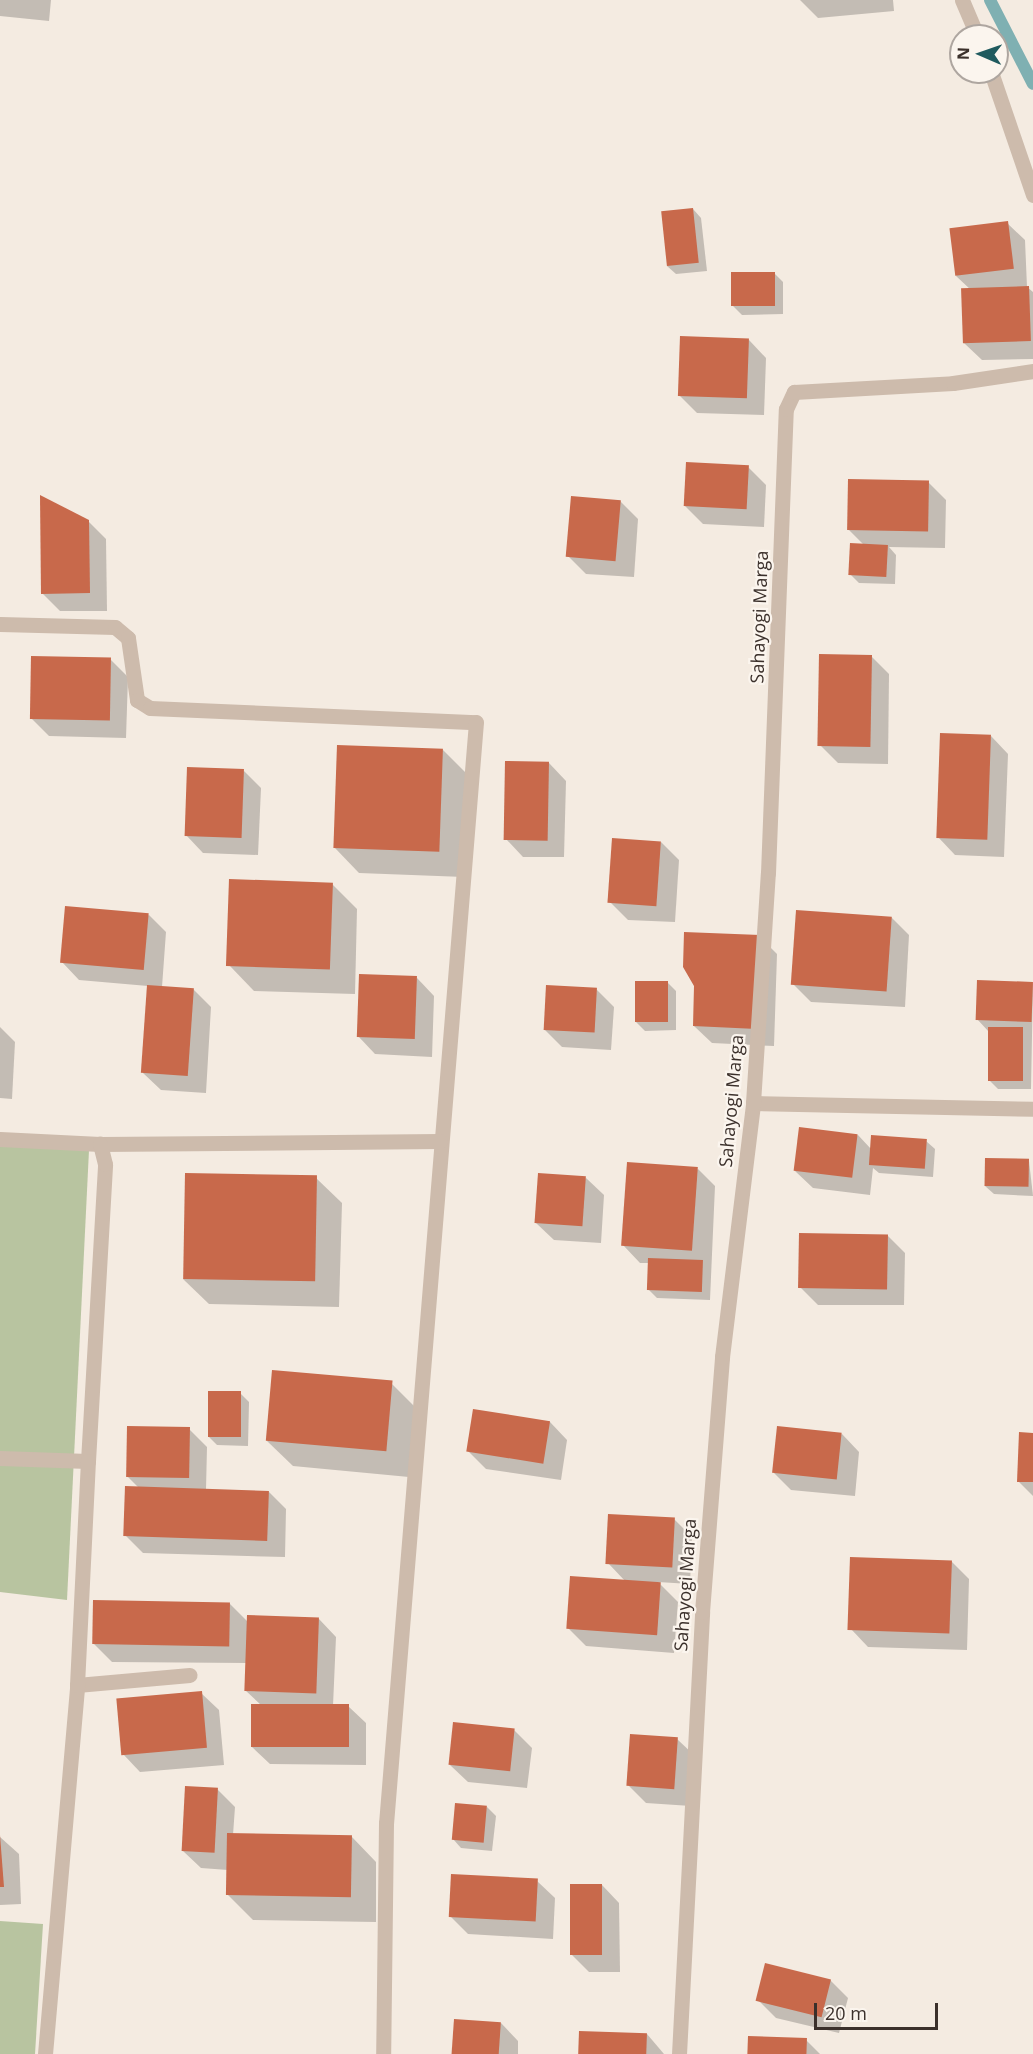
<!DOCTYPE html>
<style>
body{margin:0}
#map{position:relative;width:1033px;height:2054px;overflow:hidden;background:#f4ebe1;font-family:"Open Sans",sans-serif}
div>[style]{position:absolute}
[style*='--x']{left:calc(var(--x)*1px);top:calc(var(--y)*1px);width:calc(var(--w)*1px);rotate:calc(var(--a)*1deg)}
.green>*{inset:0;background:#b8c4a0}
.shadow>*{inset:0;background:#0003}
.stream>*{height:12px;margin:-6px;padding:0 6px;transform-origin:6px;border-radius:6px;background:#7fb0b2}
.building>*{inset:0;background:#c8694b;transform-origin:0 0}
.minor>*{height:15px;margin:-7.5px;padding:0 7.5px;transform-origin:7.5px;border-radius:7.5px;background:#cdbbac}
span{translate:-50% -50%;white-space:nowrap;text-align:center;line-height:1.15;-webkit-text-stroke:4.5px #fbf5ee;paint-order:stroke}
.street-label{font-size:18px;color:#3b302b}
.north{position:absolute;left:949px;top:24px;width:60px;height:60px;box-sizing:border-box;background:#fbf5ee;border:2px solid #aea6a0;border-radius:50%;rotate:272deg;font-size:16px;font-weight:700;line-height:24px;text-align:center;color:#3b302b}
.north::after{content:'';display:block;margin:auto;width:21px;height:27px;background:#1f5a5e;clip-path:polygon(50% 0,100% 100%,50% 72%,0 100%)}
.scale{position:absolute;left:814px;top:2003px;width:124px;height:27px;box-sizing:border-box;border:3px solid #3b302b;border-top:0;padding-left:8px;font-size:18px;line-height:21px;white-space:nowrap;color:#3b302b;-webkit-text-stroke:4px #fbf5ee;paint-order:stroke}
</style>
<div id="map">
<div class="green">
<i style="clip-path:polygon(0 1146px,89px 1150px,67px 1600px,0 1592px)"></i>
<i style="clip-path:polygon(0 1921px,43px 1924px,35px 2054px,0 2054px)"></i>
</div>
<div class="shadow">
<i style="clip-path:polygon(0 0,51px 0,49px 21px,0 16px)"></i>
<i style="clip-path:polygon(893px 0,894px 11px,818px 18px,800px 0)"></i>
<i style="clip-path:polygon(693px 209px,701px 218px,707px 271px,676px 274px,667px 266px)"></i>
<i style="clip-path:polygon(1007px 223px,1025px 240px,1027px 287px,1033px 292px,1033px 359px,982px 360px,964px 343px,971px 290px,956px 276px)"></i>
<i style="clip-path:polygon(774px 273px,783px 282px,783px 314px,742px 315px,733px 306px)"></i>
<i style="clip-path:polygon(749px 340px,766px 358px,764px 415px,697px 413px,679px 395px)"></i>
<i style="clip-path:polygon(748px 467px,766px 485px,764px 527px,703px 524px,685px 506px)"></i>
<i style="clip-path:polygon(928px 482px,946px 500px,945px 548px,889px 547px,896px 555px,895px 584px,859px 583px,850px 574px,864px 545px,849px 530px)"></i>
<i style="clip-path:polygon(620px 501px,638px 519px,634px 577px,586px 574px,568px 556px)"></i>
<i style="clip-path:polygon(88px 521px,106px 539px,107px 611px,60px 611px,42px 593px)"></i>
<i style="clip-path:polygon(871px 656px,889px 674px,888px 764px,838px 763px,820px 745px)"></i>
<i style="clip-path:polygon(110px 659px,128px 677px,126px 738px,49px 736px,31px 718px)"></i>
<i style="clip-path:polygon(991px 736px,1008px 754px,1004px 857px,955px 855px,938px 837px)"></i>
<i style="clip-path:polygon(443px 750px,468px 775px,464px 877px,359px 873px,334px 847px)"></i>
<i style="clip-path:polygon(549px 763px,566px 781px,564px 857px,523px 857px,506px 839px)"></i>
<i style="clip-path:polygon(244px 771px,261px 788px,258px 855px,203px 853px,186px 835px)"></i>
<i style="clip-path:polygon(661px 842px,679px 860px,675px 922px,628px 920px,610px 902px)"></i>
<i style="clip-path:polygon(332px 884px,357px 909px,355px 994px,254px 991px,229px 965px)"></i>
<i style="clip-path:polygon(149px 915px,166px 932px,162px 987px,193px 989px,211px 1007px,206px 1093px,161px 1090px,143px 1073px,148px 986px,79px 980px,62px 962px)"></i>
<i style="clip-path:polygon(891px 917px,909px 935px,905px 1007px,811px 1002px,793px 984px)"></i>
<i style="clip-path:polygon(759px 936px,777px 954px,774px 1046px,712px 1043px,694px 1026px,696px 986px)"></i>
<i style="clip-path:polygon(417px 978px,434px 996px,432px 1057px,375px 1054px,358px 1036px)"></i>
<i style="clip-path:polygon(667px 982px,676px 991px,676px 1030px,645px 1031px,636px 1022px)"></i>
<i style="clip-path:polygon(1033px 983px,1031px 1089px,998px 1089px,990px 1081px,989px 1032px,977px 1019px)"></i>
<i style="clip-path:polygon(596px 989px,614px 1007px,611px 1050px,562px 1047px,544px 1029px)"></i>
<i style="clip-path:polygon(0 1027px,15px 1042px,12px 1099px,0 1098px)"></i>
<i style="clip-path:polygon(858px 1135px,871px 1149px,926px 1141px,935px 1149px,933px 1177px,879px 1173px,873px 1168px,870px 1195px,813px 1188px,795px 1171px)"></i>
<i style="clip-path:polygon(1029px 1161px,1033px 1196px,994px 1194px,985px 1186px)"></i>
<i style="clip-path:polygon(698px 1169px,715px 1186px,710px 1300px,657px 1298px,648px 1289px,649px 1263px,640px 1263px,623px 1245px)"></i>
<i style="clip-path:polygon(316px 1178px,342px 1203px,339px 1307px,209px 1304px,183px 1279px)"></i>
<i style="clip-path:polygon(586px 1178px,604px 1195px,601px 1243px,554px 1240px,536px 1223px)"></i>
<i style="clip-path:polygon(887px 1235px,905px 1253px,904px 1305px,818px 1305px,800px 1287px)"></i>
<i style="clip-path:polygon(391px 1383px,416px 1408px,409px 1477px,293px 1466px,267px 1441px)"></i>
<i style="clip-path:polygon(240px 1393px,249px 1402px,248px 1446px,217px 1445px,208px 1436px)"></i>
<i style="clip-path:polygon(550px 1422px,567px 1440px,561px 1480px,486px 1469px,468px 1451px)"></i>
<i style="clip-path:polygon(189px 1429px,207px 1447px,206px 1490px,269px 1492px,286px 1509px,285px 1557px,143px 1553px,125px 1535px,139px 1488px,127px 1476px)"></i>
<i style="clip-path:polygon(842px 1434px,859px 1452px,855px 1496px,791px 1490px,774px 1473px)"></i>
<i style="clip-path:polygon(1033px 1434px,1033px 1496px,1018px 1481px)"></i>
<i style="clip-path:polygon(674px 1519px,692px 1537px,690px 1584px,658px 1582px,678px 1602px,674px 1653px,586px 1646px,568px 1628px,626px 1582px,608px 1563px)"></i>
<i style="clip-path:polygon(951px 1561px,969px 1579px,967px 1650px,868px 1647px,851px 1629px)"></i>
<i style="clip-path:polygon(230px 1604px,248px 1622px,319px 1619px,336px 1637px,333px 1706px,348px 1706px,366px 1723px,366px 1765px,270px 1764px,252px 1747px,261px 1705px,245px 1690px,247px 1663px,112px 1662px,94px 1644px)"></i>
<i style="clip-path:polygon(201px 1693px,219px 1710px,224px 1765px,140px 1772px,123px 1754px)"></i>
<i style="clip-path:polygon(514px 1730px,532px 1748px,527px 1788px,468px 1782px,450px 1765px)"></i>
<i style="clip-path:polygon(677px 1739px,695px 1756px,691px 1806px,646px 1803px,629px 1786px)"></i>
<i style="clip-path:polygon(217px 1789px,235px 1807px,233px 1835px,351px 1836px,376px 1862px,376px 1922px,253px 1920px,227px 1894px,228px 1870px,201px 1868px,183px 1851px)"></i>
<i style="clip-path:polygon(487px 1807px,496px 1816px,492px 1851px,461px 1848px,453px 1839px)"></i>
<i style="clip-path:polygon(0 1837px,19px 1854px,21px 1904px,0 1905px)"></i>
<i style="clip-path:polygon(537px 1881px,555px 1898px,553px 1939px,468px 1934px,450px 1916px)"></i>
<i style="clip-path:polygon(602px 1885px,619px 1903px,620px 1972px,589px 1972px,571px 1954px)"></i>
<i style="clip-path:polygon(830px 1980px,848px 1998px,839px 2033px,776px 2018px,758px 2000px)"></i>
<i style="clip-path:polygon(501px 2023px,518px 2041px,518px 2054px,454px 2054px)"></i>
<i style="clip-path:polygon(647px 2034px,664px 2054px,580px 2054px)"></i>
<i style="clip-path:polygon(806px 2040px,820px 2054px,749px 2054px)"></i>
</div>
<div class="stream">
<i style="--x:990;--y:0;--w:94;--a:62.9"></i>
</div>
<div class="building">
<i style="left:693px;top:208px;width:55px;height:32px;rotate:84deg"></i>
<i style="left:1008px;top:221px;width:48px;height:59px;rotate:83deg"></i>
<i style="left:775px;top:272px;width:34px;height:44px;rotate:90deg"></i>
<i style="left:1029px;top:286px;width:55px;height:68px;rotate:88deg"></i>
<i style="left:680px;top:336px;width:69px;height:60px;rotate:2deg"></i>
<i style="left:686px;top:462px;width:63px;height:44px;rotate:3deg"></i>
<i style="left:848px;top:479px;width:81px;height:51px;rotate:1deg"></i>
<i style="clip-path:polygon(40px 495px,89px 520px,90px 593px,41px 594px)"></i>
<i style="left:571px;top:496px;width:50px;height:61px;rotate:5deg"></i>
<i style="left:850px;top:543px;width:38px;height:32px;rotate:3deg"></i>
<i style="left:819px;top:654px;width:53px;height:92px;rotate:1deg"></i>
<i style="left:31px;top:656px;width:80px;height:63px;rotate:1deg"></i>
<i style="left:940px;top:733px;width:51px;height:105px;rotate:2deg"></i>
<i style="left:337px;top:745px;width:106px;height:103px;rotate:2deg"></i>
<i style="left:505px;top:761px;width:44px;height:79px;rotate:1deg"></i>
<i style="left:187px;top:767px;width:57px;height:69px;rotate:2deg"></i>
<i style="left:612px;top:838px;width:49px;height:65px;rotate:4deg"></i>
<i style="left:229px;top:879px;width:104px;height:87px;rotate:2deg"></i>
<i style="left:65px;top:906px;width:84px;height:57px;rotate:5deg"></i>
<i style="left:796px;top:910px;width:96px;height:75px;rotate:4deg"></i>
<i style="clip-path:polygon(684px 932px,760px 935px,757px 1029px,693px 1026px,694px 986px,683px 967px)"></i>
<i style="left:359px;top:974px;width:58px;height:63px;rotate:2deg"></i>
<i style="left:977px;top:980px;width:56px;height:40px;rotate:2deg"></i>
<i style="left:635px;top:981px;width:33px;height:41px"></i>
<i style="left:147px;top:985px;width:47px;height:88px;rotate:4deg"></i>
<i style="left:546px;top:985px;width:51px;height:45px;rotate:3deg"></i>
<i style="left:988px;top:1027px;width:35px;height:54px"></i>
<i style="left:799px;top:1127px;width:59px;height:44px;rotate:7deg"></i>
<i style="left:871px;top:1135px;width:56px;height:30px;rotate:4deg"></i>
<i style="left:985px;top:1158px;width:44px;height:28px;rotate:1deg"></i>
<i style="left:627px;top:1162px;width:71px;height:84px;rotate:4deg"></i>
<i style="left:185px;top:1173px;width:132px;height:106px;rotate:1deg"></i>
<i style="left:538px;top:1173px;width:48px;height:50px;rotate:4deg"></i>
<i style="left:799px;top:1233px;width:89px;height:55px;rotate:1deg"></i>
<i style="left:648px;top:1258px;width:55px;height:32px;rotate:2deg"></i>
<i style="left:272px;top:1370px;width:121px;height:71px;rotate:5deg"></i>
<i style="left:208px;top:1391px;width:33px;height:46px"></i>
<i style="left:473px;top:1409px;width:78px;height:43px;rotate:9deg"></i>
<i style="left:127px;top:1426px;width:63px;height:51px;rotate:1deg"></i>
<i style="left:777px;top:1426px;width:65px;height:47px;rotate:6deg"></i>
<i style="clip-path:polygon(1019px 1432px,1033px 1433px,1033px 1482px,1017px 1482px)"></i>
<i style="left:125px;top:1486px;width:144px;height:50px;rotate:2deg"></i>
<i style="left:608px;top:1514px;width:67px;height:50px;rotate:3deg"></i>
<i style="left:850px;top:1557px;width:102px;height:73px;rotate:2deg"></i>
<i style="left:570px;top:1576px;width:91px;height:53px;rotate:4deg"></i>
<i style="left:93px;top:1600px;width:137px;height:44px;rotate:1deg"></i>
<i style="left:247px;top:1615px;width:72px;height:76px;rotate:2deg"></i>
<i style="left:202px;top:1691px;width:57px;height:86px;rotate:85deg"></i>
<i style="left:251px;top:1704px;width:98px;height:43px"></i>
<i style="left:453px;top:1722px;width:62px;height:43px;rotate:6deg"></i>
<i style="left:630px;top:1734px;width:48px;height:52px;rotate:4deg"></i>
<i style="left:185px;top:1786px;width:33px;height:65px;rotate:3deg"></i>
<i style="left:455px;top:1803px;width:32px;height:37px;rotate:5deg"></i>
<i style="left:227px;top:1833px;width:125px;height:62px;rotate:1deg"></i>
<i style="clip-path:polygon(0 1835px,4px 1887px,0 1887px)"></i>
<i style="left:451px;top:1874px;width:87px;height:43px;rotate:3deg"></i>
<i style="left:570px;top:1884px;width:32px;height:71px"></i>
<i style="left:765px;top:1963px;width:68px;height:39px;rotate:14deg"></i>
<i style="left:454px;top:2019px;width:47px;height:35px;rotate:4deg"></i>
<i style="left:579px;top:2031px;width:68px;height:23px;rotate:2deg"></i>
<i style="left:748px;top:2036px;width:59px;height:18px;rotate:2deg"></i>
</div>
<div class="minor">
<i style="--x:962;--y:0;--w:39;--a:67"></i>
<i style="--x:991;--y:72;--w:130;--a:71.1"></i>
<i style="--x:0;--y:624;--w:115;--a:1.5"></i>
<i style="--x:115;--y:627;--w:17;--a:40"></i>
<i style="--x:128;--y:638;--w:63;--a:81.7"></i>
<i style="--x:137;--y:700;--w:15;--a:32"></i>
<i style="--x:150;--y:708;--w:326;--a:2.5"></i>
<i style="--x:476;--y:722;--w:1105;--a:94.67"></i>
<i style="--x:386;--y:1823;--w:231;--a:90.7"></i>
<i style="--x:753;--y:1103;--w:280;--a:1.2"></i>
<i style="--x:0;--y:1139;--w:100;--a:2.9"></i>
<i style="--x:100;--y:1144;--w:340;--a:-0.5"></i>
<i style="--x:0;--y:1458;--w:88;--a:2"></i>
<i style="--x:88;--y:1461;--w:297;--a:-86.7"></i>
<i style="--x:105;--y:1164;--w:21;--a:-104"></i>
<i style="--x:77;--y:1685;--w:113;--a:-5.1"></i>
<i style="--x:45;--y:2054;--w:370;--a:-85"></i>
<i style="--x:77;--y:1685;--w:224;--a:-87.2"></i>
<i style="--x:679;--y:2054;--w:443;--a:-87"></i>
<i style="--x:702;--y:1612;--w:256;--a:-85.5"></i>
<i style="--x:722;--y:1357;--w:256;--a:-83"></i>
<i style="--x:753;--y:1103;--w:230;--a:-86.3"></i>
<i style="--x:768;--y:873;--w:464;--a:-87.8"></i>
<i style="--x:786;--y:409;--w:19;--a:-65"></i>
<i style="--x:794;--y:392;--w:159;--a:-3.2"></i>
<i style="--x:953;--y:383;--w:81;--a:-8.5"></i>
</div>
<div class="street-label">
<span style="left:759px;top:617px;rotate:-88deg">Sahayogi Marga</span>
<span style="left:731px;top:1101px;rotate:-85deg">Sahayogi Marga</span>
<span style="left:685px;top:1585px;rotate:-86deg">Sahayogi Marga</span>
</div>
<div class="north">N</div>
<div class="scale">20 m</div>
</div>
